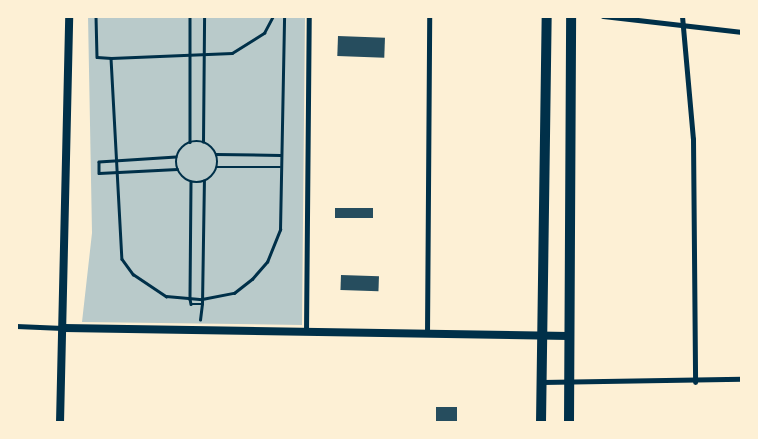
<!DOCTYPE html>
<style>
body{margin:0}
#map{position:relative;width:758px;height:439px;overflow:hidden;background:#fdf0d5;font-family:"Exo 2",sans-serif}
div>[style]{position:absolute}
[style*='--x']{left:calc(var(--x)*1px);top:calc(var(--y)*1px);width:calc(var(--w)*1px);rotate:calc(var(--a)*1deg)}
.green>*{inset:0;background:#b9caca}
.building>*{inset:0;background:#264d5e;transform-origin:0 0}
.path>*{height:2.5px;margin:-1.25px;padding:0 1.25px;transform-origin:1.25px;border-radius:1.25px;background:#003049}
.path>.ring{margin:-1.25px;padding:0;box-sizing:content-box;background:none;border:2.5px solid #003049;border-radius:50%}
.minor>*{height:5px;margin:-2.5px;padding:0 2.5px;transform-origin:2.5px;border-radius:2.5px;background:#003049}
.tertiary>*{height:8px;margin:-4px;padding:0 4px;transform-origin:4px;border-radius:4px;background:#003049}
.primary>*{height:10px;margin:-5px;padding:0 5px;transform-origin:5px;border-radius:5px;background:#003049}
span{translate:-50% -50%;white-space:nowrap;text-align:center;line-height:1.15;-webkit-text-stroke:4px #fdf0d5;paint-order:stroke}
.frame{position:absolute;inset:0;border:18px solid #fdf0d5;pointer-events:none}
</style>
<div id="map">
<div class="green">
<i style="clip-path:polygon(88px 16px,305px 16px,302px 325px,82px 322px,92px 233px)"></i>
</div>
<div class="building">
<i style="left:338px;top:36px;width:47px;height:20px;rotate:2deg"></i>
<i style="left:335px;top:208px;width:38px;height:10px"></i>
<i style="left:341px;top:275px;width:38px;height:15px;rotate:2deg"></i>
<i style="left:436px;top:407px;width:21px;height:16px"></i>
</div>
<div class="path">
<i style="--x:96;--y:16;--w:41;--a:88.6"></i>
<i style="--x:97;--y:57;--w:14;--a:4"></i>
<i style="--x:111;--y:58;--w:201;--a:86.9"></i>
<i style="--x:122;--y:259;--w:19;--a:54"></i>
<i style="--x:133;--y:274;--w:40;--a:34"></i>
<i style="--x:166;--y:296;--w:36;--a:5"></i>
<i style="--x:202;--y:299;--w:33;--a:-11"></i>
<i style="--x:234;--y:293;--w:23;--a:-38"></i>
<i style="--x:252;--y:279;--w:23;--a:-49"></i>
<i style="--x:267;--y:262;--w:35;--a:-68"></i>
<i style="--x:280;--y:230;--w:214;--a:-88.9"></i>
<i style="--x:190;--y:16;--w:126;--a:90"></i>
<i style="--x:111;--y:58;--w:121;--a:-2.4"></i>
<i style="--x:232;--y:53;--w:38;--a:-32"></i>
<i style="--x:264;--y:33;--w:19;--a:-62"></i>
<i class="ring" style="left:176px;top:141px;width:39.5px;height:39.5px"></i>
<i style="--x:203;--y:142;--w:126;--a:-89.5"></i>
<i style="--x:216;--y:154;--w:64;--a:0.9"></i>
<i style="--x:176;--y:157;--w:77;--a:176.3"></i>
<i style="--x:99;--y:162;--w:11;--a:90"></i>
<i style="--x:99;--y:173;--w:78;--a:-2.9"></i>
<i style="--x:217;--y:167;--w:63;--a:0"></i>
<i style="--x:191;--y:182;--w:117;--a:90.5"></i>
<i style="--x:190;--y:299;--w:5;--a:79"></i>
<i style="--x:191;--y:304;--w:11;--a:0"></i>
<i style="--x:202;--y:304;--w:123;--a:-89.1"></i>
<i style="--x:200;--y:320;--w:16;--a:-83"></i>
</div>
<div class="minor">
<i style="--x:603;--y:16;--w:140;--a:6.6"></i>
<i style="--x:682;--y:16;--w:123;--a:84.9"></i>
<i style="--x:693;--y:139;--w:243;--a:89.5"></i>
<i style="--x:16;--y:326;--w:47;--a:2.4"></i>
<i style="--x:306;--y:332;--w:316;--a:-89.5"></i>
<i style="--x:427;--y:334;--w:318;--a:-89.6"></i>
<i style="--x:542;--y:382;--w:200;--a:-0.9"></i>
</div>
<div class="tertiary">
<i style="--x:64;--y:328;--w:505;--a:0.91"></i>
<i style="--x:60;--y:423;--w:407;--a:-88.7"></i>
</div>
<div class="primary">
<i style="--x:541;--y:423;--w:407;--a:-89.2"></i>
<i style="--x:569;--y:423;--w:407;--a:-89.7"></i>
</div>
<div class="frame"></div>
</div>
